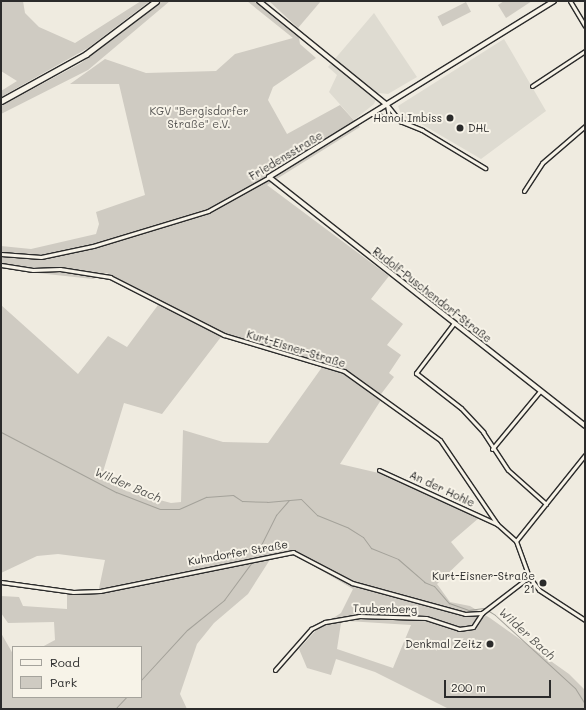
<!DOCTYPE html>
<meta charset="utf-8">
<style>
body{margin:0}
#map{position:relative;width:586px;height:710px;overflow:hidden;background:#efebe0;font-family:Mali,sans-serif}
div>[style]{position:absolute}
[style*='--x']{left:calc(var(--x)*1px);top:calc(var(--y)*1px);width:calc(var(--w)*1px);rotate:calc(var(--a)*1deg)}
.built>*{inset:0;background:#dedbd1}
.green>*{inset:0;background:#cfcbc2;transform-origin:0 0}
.stream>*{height:1px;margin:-0.5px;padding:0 0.5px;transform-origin:0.5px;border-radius:0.5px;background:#a4a29a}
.roads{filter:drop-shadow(1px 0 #2b2b2b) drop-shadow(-1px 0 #2b2b2b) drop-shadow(0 1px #2b2b2b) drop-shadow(0 -1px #2b2b2b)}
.minor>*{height:3px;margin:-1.5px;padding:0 1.5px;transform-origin:1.5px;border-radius:1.5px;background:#f7f3e8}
.tertiary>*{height:4px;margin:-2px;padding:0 2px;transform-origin:2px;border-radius:2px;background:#f7f3e8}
.primary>*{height:5px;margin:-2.5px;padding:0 2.5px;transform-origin:2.5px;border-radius:2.5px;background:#f7f3e8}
.dots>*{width:11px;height:11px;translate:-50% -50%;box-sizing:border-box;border:2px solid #f7f3e8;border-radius:50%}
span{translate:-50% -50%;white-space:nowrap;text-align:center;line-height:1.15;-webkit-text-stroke:4px #f7f3e8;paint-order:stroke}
.park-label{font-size:11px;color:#545351}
.poi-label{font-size:11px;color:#2b2b2b}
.right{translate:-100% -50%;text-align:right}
.left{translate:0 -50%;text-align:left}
.street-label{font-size:11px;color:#2b2b2b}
.water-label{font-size:12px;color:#555552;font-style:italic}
.frame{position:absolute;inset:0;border:2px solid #2b2b2b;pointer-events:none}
.legend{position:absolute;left:12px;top:646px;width:130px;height:52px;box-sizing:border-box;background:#f7f3e8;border:1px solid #a5a39c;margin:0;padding:5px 7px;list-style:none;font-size:12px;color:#2b2b2b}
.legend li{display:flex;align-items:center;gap:8px;height:20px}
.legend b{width:20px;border:1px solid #a5a39c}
.scale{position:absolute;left:444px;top:680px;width:107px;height:18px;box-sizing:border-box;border:2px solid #2b2b2b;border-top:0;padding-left:5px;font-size:12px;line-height:14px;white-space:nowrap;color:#2b2b2b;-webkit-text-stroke:3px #f7f3e8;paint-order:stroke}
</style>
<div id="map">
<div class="built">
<i style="clip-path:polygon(374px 13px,417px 77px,388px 94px,379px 93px,374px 104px,354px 120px,329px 92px,337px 75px,328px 67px)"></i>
<i style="clip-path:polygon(504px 39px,546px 111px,481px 159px,418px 122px,402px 117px,398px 106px)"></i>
</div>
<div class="green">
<i style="clip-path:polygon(1px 1px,23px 1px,25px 13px,39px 27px,75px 43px,141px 1px,150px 1px,88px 48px,1px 97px,1px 91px,17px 81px,1px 71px)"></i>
<i style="clip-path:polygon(163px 1px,170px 1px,88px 70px,1px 114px,1px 106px,81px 63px)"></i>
<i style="clip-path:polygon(evenodd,247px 1px,254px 1px,299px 38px,300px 44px,316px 58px,273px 87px,268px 100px,287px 134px,340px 105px,360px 127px,267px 185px,389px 276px,371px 299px,403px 324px,387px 345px,401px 355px,389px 373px,394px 377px,378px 398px,381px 400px,340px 464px,383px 474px,480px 517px,451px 542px,464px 558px,437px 584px,450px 602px,470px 606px,490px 618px,569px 674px,585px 690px,585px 709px,449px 709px,375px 672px,336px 659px,331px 675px,307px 668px,299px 649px,319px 627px,341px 613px,353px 589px,295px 555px,271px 558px,248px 594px,214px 623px,197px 644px,180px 694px,187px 709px,1px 709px,1px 633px,13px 654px,13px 697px,141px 697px,141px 647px,42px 647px,55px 640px,54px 622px,8px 623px,1px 613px,1px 596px,19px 597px,23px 606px,67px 609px,67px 594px,98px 593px,105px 560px,58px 554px,37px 556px,1px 573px,1px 305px,78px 374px,108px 336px,127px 347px,161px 301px,107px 273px,93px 279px,28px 272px,1px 264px,1px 246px,31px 249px,96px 234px,99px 224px,96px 212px,145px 195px,119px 84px,70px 84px,105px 59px,146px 73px,216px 71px,235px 54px,293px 38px,247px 1px,224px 333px,325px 363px,268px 443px,223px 442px,183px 430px,181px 502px,171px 503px,126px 491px,102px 475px,124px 403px,162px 414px,224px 333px,247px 1px,347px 621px,411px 625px,393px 668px,337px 649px,341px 623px,347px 621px)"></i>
<i style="clip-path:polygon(269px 1px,321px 1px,298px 28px)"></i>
<i style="clip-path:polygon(504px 1px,532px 1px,506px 18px,498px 5px)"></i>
<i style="left:466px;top:2px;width:11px;height:32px;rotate:63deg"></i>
</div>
<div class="stream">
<i style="--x:1;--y:432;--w:130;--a:27.6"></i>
<i style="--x:116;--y:492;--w:47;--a:21.1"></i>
<i style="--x:160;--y:509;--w:19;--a:0"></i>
<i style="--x:179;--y:509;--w:30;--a:-24"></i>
<i style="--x:206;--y:497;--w:27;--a:-4"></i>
<i style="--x:233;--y:495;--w:11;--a:34"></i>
<i style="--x:242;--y:501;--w:25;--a:2"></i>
<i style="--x:267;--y:502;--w:34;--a:-5"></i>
<i style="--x:301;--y:499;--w:23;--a:45"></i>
<i style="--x:317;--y:515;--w:32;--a:22"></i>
<i style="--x:347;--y:527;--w:19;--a:32"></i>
<i style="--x:363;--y:537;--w:14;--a:54"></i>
<i style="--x:371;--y:548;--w:29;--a:22"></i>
<i style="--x:398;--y:559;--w:35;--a:41"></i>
<i style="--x:424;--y:582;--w:11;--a:22"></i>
<i style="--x:434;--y:586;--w:23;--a:49"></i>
<i style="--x:449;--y:603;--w:20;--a:20"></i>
<i style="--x:468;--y:610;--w:16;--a:-7"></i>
<i style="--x:484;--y:608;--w:13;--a:32"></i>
<i style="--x:495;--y:615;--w:108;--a:42.4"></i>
<i style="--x:575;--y:688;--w:19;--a:58"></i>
<i style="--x:256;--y:555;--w:45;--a:-63.4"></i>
<i style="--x:276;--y:515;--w:20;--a:-49"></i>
<i style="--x:141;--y:680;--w:68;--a:-47.4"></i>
<i style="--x:187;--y:630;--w:48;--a:-39"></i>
<i style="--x:224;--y:600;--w:47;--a:-53.6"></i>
<i style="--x:115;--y:709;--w:16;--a:-47"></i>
</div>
<div class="roads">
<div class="minor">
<i style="--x:570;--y:1;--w:29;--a:59"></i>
<i style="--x:532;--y:86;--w:64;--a:-33.4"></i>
<i style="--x:387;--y:105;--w:21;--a:51"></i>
<i style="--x:400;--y:121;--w:24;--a:22"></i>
<i style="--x:422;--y:130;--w:74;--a:31.1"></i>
<i style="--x:387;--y:105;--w:11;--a:80"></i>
<i style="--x:372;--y:114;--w:25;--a:12"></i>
<i style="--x:524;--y:191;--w:33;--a:-57"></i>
<i style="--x:542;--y:163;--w:57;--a:-40.7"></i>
<i style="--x:1;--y:254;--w:40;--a:4.3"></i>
<i style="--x:41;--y:257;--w:53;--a:-11.9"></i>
<i style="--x:93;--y:246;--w:120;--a:-16.9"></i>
<i style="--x:208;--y:211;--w:70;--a:-29.1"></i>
<i style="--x:1;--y:265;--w:32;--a:9"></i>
<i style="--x:33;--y:270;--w:27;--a:-2"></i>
<i style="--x:60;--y:269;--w:51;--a:9.1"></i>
<i style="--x:110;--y:277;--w:128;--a:27"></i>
<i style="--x:224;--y:335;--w:125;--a:16.7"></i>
<i style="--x:344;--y:371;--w:118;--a:35.7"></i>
<i style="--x:440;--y:440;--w:102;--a:55.8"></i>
<i style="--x:497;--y:524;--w:25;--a:42"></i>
<i style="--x:454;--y:323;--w:63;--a:127.2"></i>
<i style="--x:416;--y:373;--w:57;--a:37.9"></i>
<i style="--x:461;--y:408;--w:33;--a:47"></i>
<i style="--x:483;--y:432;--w:45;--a:56.7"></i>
<i style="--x:508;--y:470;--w:51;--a:41.8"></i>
<i style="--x:492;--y:449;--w:75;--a:-50.4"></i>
<i style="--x:379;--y:470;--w:130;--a:24.6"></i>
<i style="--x:516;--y:541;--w:110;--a:-51.3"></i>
<i style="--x:516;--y:541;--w:38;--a:70"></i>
<i style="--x:529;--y:577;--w:16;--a:52"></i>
<i style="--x:539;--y:590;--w:55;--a:33.1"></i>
<i style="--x:1;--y:582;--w:73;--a:7.9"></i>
<i style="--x:73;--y:592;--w:27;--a:-2"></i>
<i style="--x:100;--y:591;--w:197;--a:-11.4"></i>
<i style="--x:293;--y:552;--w:67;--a:27.7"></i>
<i style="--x:352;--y:583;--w:117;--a:15.3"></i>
<i style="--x:465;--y:614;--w:17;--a:-3"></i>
<i style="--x:482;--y:613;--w:59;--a:-37.5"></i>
<i style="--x:275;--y:670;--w:55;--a:-48.7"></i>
<i style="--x:311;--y:629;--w:16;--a:-27"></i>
<i style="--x:325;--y:622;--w:35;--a:-10"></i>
<i style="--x:359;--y:616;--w:67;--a:1.7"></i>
<i style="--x:426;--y:618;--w:35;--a:18"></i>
<i style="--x:459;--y:629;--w:14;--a:-8"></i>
<i style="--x:473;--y:627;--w:17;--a:-57"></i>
</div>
<div class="tertiary">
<i style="--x:259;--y:1;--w:165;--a:39.1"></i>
<i style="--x:554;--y:1;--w:335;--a:148.3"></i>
<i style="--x:269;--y:177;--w:402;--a:38.2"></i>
</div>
<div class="primary">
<i style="--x:1;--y:101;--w:97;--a:-28.9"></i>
<i style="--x:86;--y:54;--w:88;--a:-37.1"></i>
</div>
</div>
<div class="dots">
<i style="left:450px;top:118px;background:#2b2b2b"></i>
<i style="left:460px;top:128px;background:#2b2b2b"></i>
<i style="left:543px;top:583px;background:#2b2b2b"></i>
<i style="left:490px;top:644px;background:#2b2b2b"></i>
</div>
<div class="park-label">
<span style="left:199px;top:118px">KGV "Bergisdorfer<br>Straße" e.V.</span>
</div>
<div class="poi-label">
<span class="right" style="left:442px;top:118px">Hanoi Imbiss</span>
<span class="left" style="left:468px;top:128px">DHL</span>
<span class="right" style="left:535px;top:583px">Kurt-Eisner-Straße<br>21</span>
<span class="right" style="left:482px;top:644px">Denkmal Zeitz</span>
</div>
<div class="street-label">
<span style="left:286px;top:156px;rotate:-31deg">Friedensstraße</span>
<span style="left:432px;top:295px;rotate:38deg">Rudolf-Puschendorf-Straße</span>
<span style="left:296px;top:349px;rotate:17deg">Kurt-Eisner-Straße</span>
<span style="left:442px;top:489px;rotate:25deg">An der Hohle</span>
<span style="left:238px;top:553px;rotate:-10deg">Kuhndorfer Straße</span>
<span style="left:385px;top:609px;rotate:1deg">Taubenberg</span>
</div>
<div class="water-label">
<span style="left:128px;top:485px;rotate:23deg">Wilder Bach</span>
<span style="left:527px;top:634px;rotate:42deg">Wilder Bach</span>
</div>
<div class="frame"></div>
<ul class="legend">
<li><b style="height:5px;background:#f7f3e8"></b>Road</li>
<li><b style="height:11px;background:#cfcbc2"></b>Park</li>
</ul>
<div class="scale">200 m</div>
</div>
